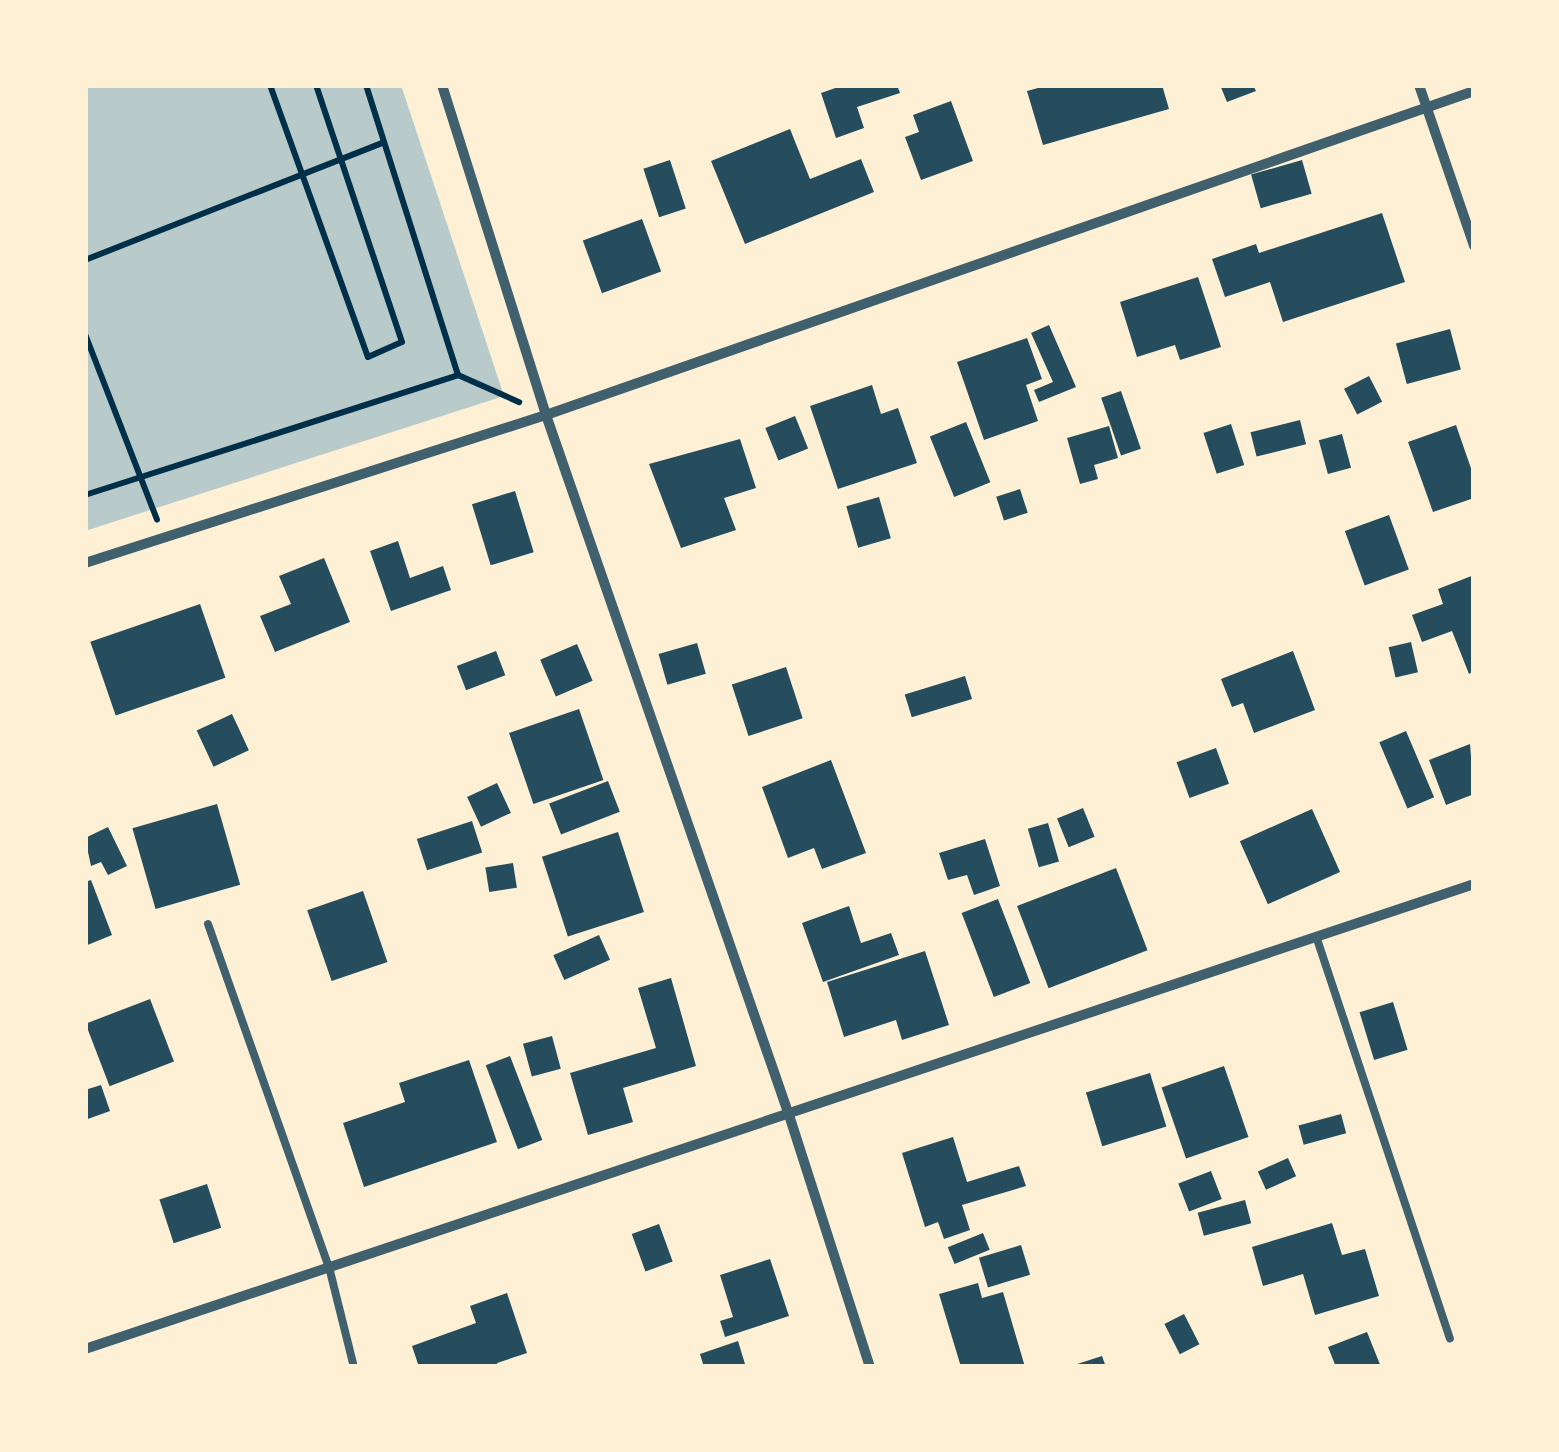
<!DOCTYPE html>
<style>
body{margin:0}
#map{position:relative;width:1559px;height:1452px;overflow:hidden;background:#fdf0d5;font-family:Georgia,serif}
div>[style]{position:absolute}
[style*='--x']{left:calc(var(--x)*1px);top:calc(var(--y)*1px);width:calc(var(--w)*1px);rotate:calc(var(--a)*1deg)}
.green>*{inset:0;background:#b9caca}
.building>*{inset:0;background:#264d5e;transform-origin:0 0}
.path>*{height:6px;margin:-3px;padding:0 3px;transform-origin:3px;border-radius:3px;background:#003049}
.service>*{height:8px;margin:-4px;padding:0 4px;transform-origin:4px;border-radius:4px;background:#3f606c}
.minor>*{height:10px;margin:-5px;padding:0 5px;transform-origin:5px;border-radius:5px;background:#3f606c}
span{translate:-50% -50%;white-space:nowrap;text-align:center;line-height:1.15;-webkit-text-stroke:8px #fdf0d5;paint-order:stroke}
.frame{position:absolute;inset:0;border:88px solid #fdf0d5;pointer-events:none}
</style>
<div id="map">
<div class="green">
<i style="clip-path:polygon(85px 85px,401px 85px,504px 396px,85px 531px)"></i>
</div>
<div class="building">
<i style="clip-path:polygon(844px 85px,897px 85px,900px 93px,857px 107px,864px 128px,836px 138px,821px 93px)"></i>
<i style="clip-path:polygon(1049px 85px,1162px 85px,1169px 109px,1043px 145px,1027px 91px)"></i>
<i style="clip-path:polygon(1220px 85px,1253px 85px,1256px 91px,1227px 102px)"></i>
<i style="clip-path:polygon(951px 101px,973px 161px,921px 180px,905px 137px,919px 132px,913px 115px)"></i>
<i style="clip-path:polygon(790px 129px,810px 179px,861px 159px,874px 192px,745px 244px,711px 161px)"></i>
<i style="left:670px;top:160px;width:51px;height:28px;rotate:72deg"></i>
<i style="left:1302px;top:160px;width:35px;height:53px;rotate:74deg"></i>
<i style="clip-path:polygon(1382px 213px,1405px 282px,1283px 322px,1270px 282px,1225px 297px,1212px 259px,1256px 244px,1259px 253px)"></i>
<i style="left:642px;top:219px;width:56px;height:63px;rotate:70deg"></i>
<i style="clip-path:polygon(1198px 277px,1221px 347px,1180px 360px,1175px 345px,1137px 357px,1120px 302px)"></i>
<i style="clip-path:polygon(1049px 325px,1076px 387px,1039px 402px,1034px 390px,1053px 382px,1031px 333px)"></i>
<i style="left:1450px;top:329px;width:42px;height:56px;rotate:75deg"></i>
<i style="clip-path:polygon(1027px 338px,1042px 379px,1026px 385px,1038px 421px,984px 440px,957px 362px)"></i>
<i style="left:1369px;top:376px;width:29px;height:28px;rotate:63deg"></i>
<i style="clip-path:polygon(872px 385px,881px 414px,898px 408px,917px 463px,838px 489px,810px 406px)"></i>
<i style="left:1121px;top:391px;width:61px;height:21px;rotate:71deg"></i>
<i style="left:795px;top:416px;width:35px;height:32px;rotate:68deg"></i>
<i style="left:1300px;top:420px;width:25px;height:51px;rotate:76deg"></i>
<i style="left:966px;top:422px;width:65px;height:39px;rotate:68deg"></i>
<i style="left:1231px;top:424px;width:43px;height:29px;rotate:72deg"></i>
<i style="clip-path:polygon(1456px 425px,1474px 477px,1474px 498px,1433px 512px,1408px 442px)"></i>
<i style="clip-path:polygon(1109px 426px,1118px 458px,1094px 465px,1098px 479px,1080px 484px,1067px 438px)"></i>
<i style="left:1342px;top:434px;width:35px;height:24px;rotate:75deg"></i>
<i style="clip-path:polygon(740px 439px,756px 488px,724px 498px,736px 530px,681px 548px,649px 464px)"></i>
<i style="left:1020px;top:489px;width:25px;height:25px;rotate:72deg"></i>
<i style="left:515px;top:491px;width:64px;height:45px;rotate:73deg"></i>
<i style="left:879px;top:497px;width:43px;height:34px;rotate:74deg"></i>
<i style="left:1389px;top:515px;width:58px;height:47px;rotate:70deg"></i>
<i style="clip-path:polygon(398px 541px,410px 578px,443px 566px,451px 590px,391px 611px,370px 551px)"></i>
<i style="clip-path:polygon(324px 558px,350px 622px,275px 652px,260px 616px,291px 604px,279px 576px)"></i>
<i style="clip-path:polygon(1474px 575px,1474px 671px,1469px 674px,1452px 631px,1422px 642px,1412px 615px,1443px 604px,1438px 589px)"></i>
<i style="left:200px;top:604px;width:78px;height:116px;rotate:71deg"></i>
<i style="left:1411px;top:642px;width:31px;height:23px;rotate:77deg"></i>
<i style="left:697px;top:643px;width:32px;height:40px;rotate:74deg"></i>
<i style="left:577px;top:644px;width:40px;height:40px;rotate:67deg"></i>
<i style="left:496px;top:651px;width:26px;height:42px;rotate:69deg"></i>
<i style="clip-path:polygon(1293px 651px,1315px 710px,1254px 733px,1243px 703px,1232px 707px,1221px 679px)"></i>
<i style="left:786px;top:667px;width:54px;height:57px;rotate:72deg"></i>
<i style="left:965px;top:676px;width:24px;height:63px;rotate:73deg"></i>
<i style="left:579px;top:709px;width:75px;height:74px;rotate:71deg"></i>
<i style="left:232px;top:714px;width:40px;height:39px;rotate:65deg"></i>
<i style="left:1406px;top:731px;width:72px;height:29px;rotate:67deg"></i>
<i style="clip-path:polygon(1470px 744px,1474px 794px,1446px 805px,1429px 760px)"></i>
<i style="left:1216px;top:748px;width:38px;height:42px;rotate:70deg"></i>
<i style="clip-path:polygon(831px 760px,866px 853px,822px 869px,814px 848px,788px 858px,762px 787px)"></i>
<i style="left:608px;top:781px;width:33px;height:63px;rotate:69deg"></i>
<i style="left:497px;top:783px;width:33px;height:33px;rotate:65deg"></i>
<i style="left:217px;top:804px;width:84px;height:88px;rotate:74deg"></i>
<i style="left:1083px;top:808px;width:31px;height:28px;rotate:68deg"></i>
<i style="left:1312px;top:809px;width:69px;height:79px;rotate:66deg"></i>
<i style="left:472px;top:821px;width:33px;height:58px;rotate:72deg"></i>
<i style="left:1048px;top:823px;width:40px;height:21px;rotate:74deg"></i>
<i style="clip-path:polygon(108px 827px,127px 866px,108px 875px,101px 862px,91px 866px,85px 838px)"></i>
<i style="left:618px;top:832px;width:84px;height:80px;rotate:72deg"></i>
<i style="clip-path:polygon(985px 839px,1000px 886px,974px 895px,967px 875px,948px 880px,939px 853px)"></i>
<i style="left:513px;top:863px;width:25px;height:28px;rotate:81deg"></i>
<i style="left:1116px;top:868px;width:88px;height:106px;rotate:69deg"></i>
<i style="clip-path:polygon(91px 880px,112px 935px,85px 946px,85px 882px)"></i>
<i style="left:363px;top:891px;width:75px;height:59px;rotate:71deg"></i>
<i style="left:998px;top:899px;width:90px;height:39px;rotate:69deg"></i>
<i style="clip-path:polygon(849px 906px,861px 943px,891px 933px,899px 955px,823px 982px,802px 923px)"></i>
<i style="left:599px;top:935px;width:27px;height:50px;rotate:66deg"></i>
<i style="clip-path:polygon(925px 951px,949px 1025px,902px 1040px,896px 1020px,844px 1037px,827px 982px)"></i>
<i style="clip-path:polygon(671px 978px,696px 1066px,623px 1088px,633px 1122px,588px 1135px,570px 1073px,656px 1048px,638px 988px)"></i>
<i style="left:150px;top:999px;width:67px;height:69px;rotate:69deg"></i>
<i style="left:1393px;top:1002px;width:50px;height:35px;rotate:73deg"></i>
<i style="left:552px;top:1036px;width:34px;height:30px;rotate:75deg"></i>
<i style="left:510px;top:1056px;width:90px;height:26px;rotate:69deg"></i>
<i style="clip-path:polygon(469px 1060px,497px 1142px,364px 1187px,343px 1123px,405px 1102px,399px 1083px)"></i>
<i style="left:1224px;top:1066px;width:75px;height:66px;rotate:71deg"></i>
<i style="left:1150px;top:1073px;width:56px;height:67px;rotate:73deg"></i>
<i style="clip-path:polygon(101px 1085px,110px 1111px,85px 1120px,85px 1090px)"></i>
<i style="left:1341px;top:1114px;width:20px;height:44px;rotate:75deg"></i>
<i style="clip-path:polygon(953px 1137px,967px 1182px,1019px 1166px,1026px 1186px,962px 1205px,970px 1230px,944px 1239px,938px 1222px,925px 1227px,902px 1153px)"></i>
<i style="left:1288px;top:1158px;width:20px;height:33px;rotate:66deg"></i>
<i style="left:1211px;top:1171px;width:30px;height:35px;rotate:69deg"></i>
<i style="left:207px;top:1184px;width:46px;height:50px;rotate:72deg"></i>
<i style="left:1245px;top:1200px;width:24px;height:49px;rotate:75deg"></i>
<i style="clip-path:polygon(1332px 1223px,1342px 1255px,1365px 1249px,1379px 1296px,1315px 1315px,1303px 1274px,1263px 1286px,1252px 1247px)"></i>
<i style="left:659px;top:1224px;width:40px;height:29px;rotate:70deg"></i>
<i style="left:983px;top:1233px;width:18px;height:38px;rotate:68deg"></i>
<i style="left:1021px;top:1245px;width:31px;height:44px;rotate:73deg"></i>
<i style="clip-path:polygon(770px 1259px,789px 1316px,725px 1337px,720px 1321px,733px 1317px,720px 1275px)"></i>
<i style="clip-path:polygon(978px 1283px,982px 1298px,1003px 1292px,1025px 1367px,961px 1367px,939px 1294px)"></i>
<i style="clip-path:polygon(507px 1293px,527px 1353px,497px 1363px,498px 1367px,419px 1367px,412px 1346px,476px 1323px,470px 1306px)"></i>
<i style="left:1184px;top:1314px;width:34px;height:22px;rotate:63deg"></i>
<i style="clip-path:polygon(1367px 1332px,1381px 1367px,1336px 1367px,1328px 1347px)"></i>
<i style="clip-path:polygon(738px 1341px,745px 1364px,704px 1367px,700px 1354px)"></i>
<i style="clip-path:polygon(1102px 1356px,1106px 1367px,1071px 1367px,1071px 1366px)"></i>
</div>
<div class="path">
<i style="--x:270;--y:85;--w:289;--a:70.2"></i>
<i style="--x:368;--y:357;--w:37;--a:-24"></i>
<i style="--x:402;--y:342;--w:271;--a:-108.5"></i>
<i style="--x:366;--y:85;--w:304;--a:72.4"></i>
<i style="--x:85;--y:260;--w:321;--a:-21.5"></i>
<i style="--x:85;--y:334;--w:199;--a:68.8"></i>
<i style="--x:85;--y:495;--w:392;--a:-17.8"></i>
<i style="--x:458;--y:375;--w:67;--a:23.9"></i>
</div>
<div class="service">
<i style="--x:208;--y:924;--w:364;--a:70.6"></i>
<i style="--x:329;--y:1267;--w:103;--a:76"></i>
<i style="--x:1317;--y:939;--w:421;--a:71.6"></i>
</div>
<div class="minor">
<i style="--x:442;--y:85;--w:346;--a:72.5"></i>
<i style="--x:546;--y:415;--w:741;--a:70.86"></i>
<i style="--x:789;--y:1115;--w:265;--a:72.2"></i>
<i style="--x:1419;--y:85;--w:170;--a:71.1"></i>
<i style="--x:85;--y:563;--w:484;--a:-17.8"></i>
<i style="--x:546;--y:415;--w:983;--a:-19.25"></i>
<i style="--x:85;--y:1349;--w:1465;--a:-18.51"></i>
</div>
<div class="frame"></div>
</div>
